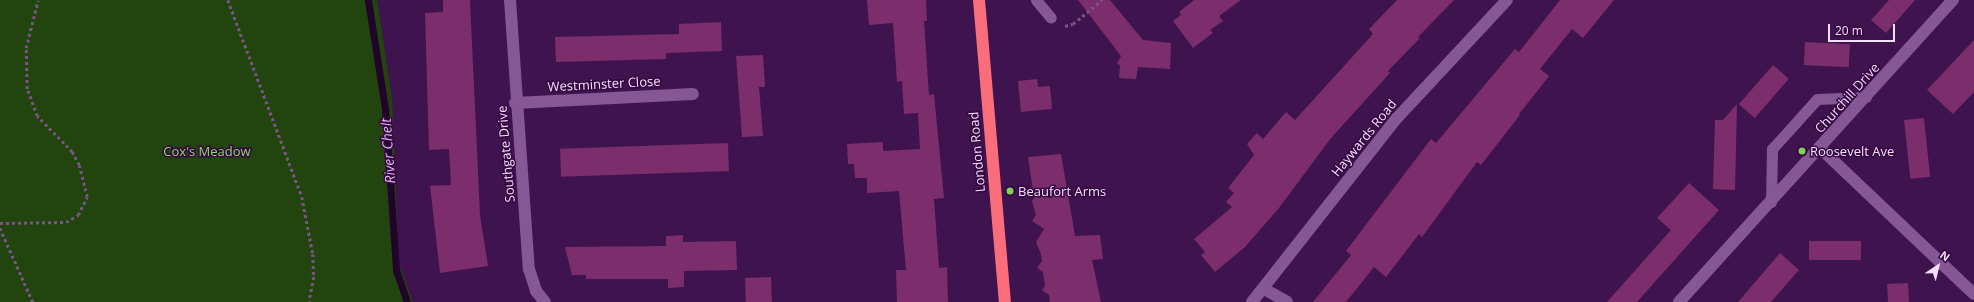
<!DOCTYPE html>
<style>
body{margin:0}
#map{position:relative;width:1974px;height:302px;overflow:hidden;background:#3f134e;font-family:"Open Sans",sans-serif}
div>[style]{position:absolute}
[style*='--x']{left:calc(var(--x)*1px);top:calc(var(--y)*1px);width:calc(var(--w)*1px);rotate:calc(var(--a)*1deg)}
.green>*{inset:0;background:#22440e}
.stream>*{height:7px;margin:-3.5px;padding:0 3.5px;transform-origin:3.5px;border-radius:3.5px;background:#21042a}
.building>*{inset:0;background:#7b2e6b;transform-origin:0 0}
.path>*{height:2.5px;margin-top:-1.25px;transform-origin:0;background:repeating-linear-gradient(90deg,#795586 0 3px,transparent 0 6px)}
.lane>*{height:11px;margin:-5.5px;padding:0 5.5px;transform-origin:5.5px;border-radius:5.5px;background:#855795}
.street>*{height:12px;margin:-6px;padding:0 6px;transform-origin:6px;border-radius:6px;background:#855795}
.highway>*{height:12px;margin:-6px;padding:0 6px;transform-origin:6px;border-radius:6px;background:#fa6d7b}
.dots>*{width:11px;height:11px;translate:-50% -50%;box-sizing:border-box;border:2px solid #350743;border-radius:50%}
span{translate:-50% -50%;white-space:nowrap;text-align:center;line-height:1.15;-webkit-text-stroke:3px #350743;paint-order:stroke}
.street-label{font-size:13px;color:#f4e0fc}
.park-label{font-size:13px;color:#8fd96c}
.poi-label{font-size:13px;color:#f4e0fc}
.left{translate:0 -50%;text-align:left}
.water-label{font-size:14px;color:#e2b5f3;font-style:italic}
.north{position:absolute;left:1918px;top:246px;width:40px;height:40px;-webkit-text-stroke:3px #350743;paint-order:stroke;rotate:35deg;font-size:11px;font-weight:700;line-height:16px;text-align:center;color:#f4e0fc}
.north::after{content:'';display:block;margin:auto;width:14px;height:18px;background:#f4e0fc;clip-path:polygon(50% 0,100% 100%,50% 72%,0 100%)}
.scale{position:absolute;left:1828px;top:24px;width:67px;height:18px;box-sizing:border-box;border:2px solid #f4e0fc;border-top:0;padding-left:5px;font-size:12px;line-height:14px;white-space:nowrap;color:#f4e0fc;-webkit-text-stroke:3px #350743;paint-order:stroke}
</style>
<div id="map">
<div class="green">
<i style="clip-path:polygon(0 0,377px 0,392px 99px,399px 264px,413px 302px,0 302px)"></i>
</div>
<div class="stream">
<i style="--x:368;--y:0;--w:109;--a:81.1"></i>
<i style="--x:385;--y:108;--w:162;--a:86.1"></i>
<i style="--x:396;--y:270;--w:34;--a:71"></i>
</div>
<div class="building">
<i style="clip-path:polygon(443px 0,470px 0,480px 215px,488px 266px,440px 273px,430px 186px,451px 185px,449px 149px,429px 150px,425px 13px,443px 12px)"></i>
<i style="clip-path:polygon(867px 0,926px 0,927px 21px,924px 21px,929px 95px,934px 94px,944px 198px,934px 199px,939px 268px,947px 267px,948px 302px,897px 302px,896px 270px,906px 270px,899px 191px,867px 193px,867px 178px,855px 178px,854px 164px,848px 164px,847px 144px,883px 142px,883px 151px,920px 149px,918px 113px,904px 114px,902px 81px,897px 82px,893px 23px,869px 25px)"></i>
<i style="clip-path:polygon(1078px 0,1110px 0,1143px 40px,1171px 43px,1170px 69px,1138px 67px,1136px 79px,1119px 78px,1120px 65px,1117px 64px,1121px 56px)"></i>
<i style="clip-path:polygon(1194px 0,1241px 0,1219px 16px,1223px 21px,1210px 30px,1213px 33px,1193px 48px,1173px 21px,1181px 15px,1179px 12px)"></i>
<i style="clip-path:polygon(1397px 0,1454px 0,1418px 37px,1420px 38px,1388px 71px,1390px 73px,1331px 138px,1279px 208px,1245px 247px,1215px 272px,1201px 255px,1205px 252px,1194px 239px,1232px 207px,1226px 202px,1234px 193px,1228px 188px,1254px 155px,1247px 144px,1257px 133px,1263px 139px,1286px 112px,1295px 120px,1373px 34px,1369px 29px)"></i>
<i style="clip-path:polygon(1560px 0,1614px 0,1583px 38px,1572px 29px,1540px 69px,1549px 76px,1519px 114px,1520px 115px,1481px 165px,1477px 162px,1422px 237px,1419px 234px,1386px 277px,1374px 267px,1346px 302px,1313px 302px,1351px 255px,1346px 251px,1431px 139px,1436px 143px,1515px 49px,1519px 52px)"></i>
<i style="clip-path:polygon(1889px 0,1915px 0,1886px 33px,1871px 20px)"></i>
<i style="clip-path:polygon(721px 22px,722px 51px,666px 53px,666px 59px,556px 62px,555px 37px,679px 34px,679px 24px)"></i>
<i style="clip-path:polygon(1974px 40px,1974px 92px,1953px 114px,1927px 90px)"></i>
<i style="left:1805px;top:42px;width:45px;height:23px;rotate:3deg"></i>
<i style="clip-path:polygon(763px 55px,765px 87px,759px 87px,763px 136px,742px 137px,736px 56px)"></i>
<i style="left:1773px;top:65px;width:21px;height:52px;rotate:41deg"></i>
<i style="clip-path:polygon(1037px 79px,1038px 87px,1050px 86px,1052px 109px,1021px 112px,1018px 81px)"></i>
<i style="clip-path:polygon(1737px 104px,1735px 190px,1713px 189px,1715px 120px,1723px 120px)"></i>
<i style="left:1924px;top:118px;width:59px;height:20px;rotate:84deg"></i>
<i style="left:728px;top:143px;width:28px;height:168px;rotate:88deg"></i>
<i style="clip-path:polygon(1061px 154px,1075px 236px,1100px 235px,1103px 259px,1092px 260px,1101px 302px,1050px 302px,1049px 295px,1042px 290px,1045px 286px,1043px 272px,1037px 268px,1042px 261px,1041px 254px,1036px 242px,1044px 229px,1032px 221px,1036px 215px,1032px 201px,1034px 198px,1028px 157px)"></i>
<i style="clip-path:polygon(1689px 183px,1719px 210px,1637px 302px,1607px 302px,1671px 230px,1657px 218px)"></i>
<i style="clip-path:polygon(683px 235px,683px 242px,736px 241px,737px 270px,684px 271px,684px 287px,668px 288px,668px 279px,586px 279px,586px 275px,572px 275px,565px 247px,666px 246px,666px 236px)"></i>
<i style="left:1809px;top:241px;width:52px;height:19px"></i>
<i style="clip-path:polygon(1780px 253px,1799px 270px,1771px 302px,1738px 302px)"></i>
<i style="left:771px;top:277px;width:25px;height:26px;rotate:88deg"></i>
<i style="left:1908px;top:283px;width:19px;height:21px;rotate:87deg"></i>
</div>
<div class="path">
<i style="--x:228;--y:0;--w:210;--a:69.4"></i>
<i style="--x:302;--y:197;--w:58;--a:79.1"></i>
<i style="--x:313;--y:254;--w:23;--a:88"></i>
<i style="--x:314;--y:277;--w:25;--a:101"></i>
<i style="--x:1065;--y:26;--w:8;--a:-14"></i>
<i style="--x:1073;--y:24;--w:38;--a:-40"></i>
<i style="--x:0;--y:223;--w:66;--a:-0.9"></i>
<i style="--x:66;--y:222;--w:14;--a:-30"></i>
<i style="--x:78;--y:215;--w:20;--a:-63"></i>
<i style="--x:87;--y:197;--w:33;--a:-104"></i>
<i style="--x:79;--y:165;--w:15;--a:-118"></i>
<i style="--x:72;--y:152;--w:50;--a:-134.2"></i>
<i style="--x:37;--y:116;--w:29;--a:-110"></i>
<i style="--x:27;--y:89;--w:41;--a:-91.4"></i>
<i style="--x:26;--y:48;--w:49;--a:-76"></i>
<i style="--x:0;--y:228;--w:81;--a:66"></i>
</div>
<div class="lane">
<i style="--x:1036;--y:0;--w:23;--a:50"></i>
<i style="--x:1771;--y:202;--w:53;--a:-88.9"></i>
<i style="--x:1772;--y:149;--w:67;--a:-48"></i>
<i style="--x:1817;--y:99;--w:49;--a:-2.3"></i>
</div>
<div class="street">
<i style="--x:510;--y:0;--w:270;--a:86"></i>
<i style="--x:529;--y:269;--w:23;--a:72"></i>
<i style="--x:536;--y:291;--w:14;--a:51"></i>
<i style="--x:515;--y:103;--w:178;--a:-2.9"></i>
<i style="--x:1820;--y:148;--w:212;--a:43.5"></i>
<i style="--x:1264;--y:289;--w:26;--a:29"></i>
<i style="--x:1252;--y:302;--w:234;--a:-51.8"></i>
<i style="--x:1397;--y:118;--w:161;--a:-47"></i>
<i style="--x:1679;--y:302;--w:408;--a:-47.8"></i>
</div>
<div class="highway">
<i style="--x:979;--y:0;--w:303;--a:85.1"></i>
</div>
<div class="dots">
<i style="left:1802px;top:151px;background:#7dd153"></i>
<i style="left:1010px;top:191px;background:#7dd153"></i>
</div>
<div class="street-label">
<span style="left:604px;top:84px;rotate:-3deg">Westminster Close</span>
<span style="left:1847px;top:98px;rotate:-48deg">Churchill Drive</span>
<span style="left:1364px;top:138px;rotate:-51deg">Haywards Road</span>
<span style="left:977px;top:152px;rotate:-95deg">London Road</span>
<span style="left:506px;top:154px;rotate:-95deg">Southgate Drive</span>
</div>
<div class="park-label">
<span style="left:207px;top:151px">Cox's Meadow</span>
</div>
<div class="poi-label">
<span class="left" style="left:1810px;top:151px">Roosevelt Ave</span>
<span class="left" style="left:1018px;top:191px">Beaufort Arms</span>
</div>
<div class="water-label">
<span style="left:388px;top:151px;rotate:-94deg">River Chelt</span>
</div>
<div class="north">N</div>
<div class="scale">20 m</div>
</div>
